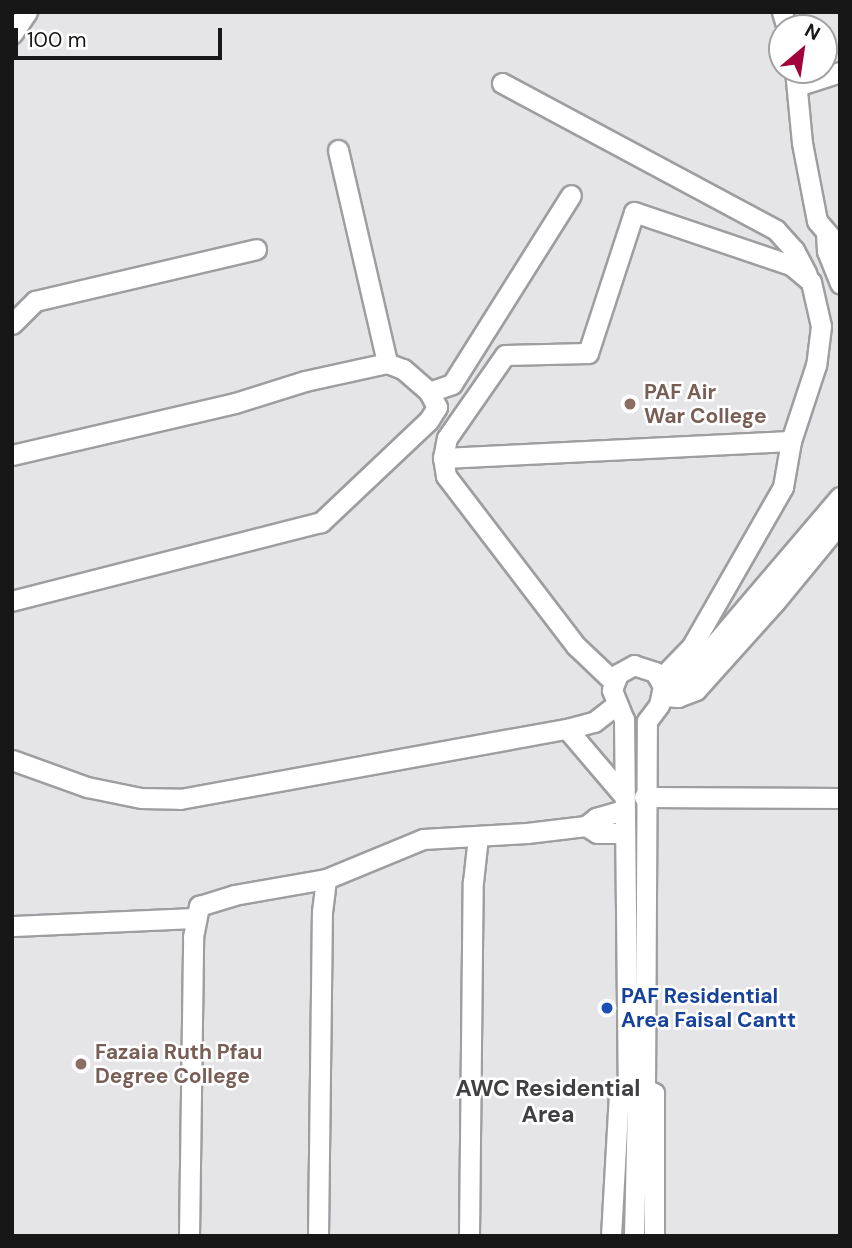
<!DOCTYPE html>
<style>
body{margin:0}
#map{position:relative;width:852px;height:1248px;overflow:hidden;background:#e5e5e8;font-family:"DM Sans",sans-serif}
div>[style]{position:absolute}
[style*='--x']{left:calc(var(--x)*1px);top:calc(var(--y)*1px);width:calc(var(--w)*1px);rotate:calc(var(--a)*1deg)}
.roads{filter:drop-shadow(2px 0 #9e9ea1) drop-shadow(-2px 0 #9e9ea1) drop-shadow(0 2px #9e9ea1) drop-shadow(0 -2px #9e9ea1)}
.minor>*{height:19px;margin:-9.5px;padding:0 9.5px;transform-origin:9.5px;border-radius:9.5px;background:#fff}
.dots>*{width:19px;height:19px;translate:-50% -50%;box-sizing:border-box;border:4px solid #fff;border-radius:50%}
span{translate:-50% -50%;white-space:nowrap;text-align:center;line-height:1.15;-webkit-text-stroke:5px #fff;paint-order:stroke}
.education-label{font-size:21px;color:#785e54;font-weight:700}
.left{translate:0 -50%;text-align:left}
.transit-label{font-size:21px;color:#164399;font-weight:700}
.neighbourhood-label{font-size:23px;color:#404042;font-weight:700}
.frame{position:absolute;inset:0;border:14px solid #171718;pointer-events:none}
.north{position:absolute;left:768px;top:14px;width:70px;height:70px;box-sizing:border-box;background:#fff;border:2px solid #a2a2a3;border-radius:50%;rotate:29deg;font-size:19px;font-weight:700;line-height:28px;text-align:center;color:#171718}
.north::after{content:'';display:block;margin:auto;width:24px;height:32px;background:#a1023c;clip-path:polygon(50% 0,100% 100%,50% 72%,0 100%)}
.scale{position:absolute;left:14px;top:28px;width:208px;height:32px;box-sizing:border-box;border:4px solid #171718;border-top:0;padding-left:9px;font-size:21px;line-height:24px;white-space:nowrap;color:#171718;-webkit-text-stroke:5px #fff;paint-order:stroke}
</style>
<div id="map">
<div class="roads">
<div class="minor">
<i style="--x:782;--y:12;--w:17;--a:73"></i>
<i style="--x:12;--y:34;--w:27;--a:-56"></i>
<i style="--x:795;--y:70;--w:73;--a:84.5"></i>
<i style="--x:802;--y:143;--w:79;--a:79.1"></i>
<i style="--x:817;--y:221;--w:35;--a:49"></i>
<i style="--x:502;--y:83;--w:311;--a:28.2"></i>
<i style="--x:776;--y:230;--w:27;--a:48"></i>
<i style="--x:794;--y:250;--w:27;--a:62"></i>
<i style="--x:797;--y:86;--w:45;--a:-18"></i>
<i style="--x:338;--y:150;--w:219;--a:77"></i>
<i style="--x:826;--y:232;--w:19;--a:87"></i>
<i style="--x:827;--y:251;--w:35;--a:68"></i>
<i style="--x:12;--y:324;--w:33;--a:-45"></i>
<i style="--x:35;--y:301;--w:227;--a:-13.2"></i>
<i style="--x:429;--y:392;--w:24;--a:-19"></i>
<i style="--x:452;--y:384;--w:223;--a:-57.8"></i>
<i style="--x:12;--y:455;--w:229;--a:-13.1"></i>
<i style="--x:235;--y:403;--w:73;--a:-17.4"></i>
<i style="--x:305;--y:381;--w:84;--a:-12.4"></i>
<i style="--x:387;--y:363;--w:17;--a:21"></i>
<i style="--x:403;--y:369;--w:35;--a:41"></i>
<i style="--x:429;--y:392;--w:17;--a:62"></i>
<i style="--x:437;--y:407;--w:15;--a:122"></i>
<i style="--x:429;--y:420;--w:149;--a:136.6"></i>
<i style="--x:321;--y:522;--w:319;--a:165.7"></i>
<i style="--x:443;--y:458;--w:348;--a:-2.8"></i>
<i style="--x:614;--y:682;--w:52;--a:-136.5"></i>
<i style="--x:576;--y:646;--w:214;--a:-127.4"></i>
<i style="--x:446;--y:476;--w:18;--a:-99"></i>
<i style="--x:443;--y:458;--w:20;--a:-79"></i>
<i style="--x:447;--y:438;--w:101;--a:-55.1"></i>
<i style="--x:505;--y:355;--w:83;--a:-1.4"></i>
<i style="--x:588;--y:353;--w:148;--a:-71.9"></i>
<i style="--x:634;--y:212;--w:166;--a:18.7"></i>
<i style="--x:791;--y:265;--w:26;--a:40"></i>
<i style="--x:811;--y:282;--w:45;--a:77.2"></i>
<i style="--x:821;--y:326;--w:39;--a:97"></i>
<i style="--x:816;--y:365;--w:80;--a:108.2"></i>
<i style="--x:791;--y:441;--w:47;--a:99.9"></i>
<i style="--x:783;--y:487;--w:183;--a:119.8"></i>
<i style="--x:692;--y:646;--w:46;--a:134.1"></i>
<i style="--x:663;--y:686;--w:30;--a:-26"></i>
<i style="--x:690;--y:673;--w:231;--a:-49.6"></i>
<i style="--x:663;--y:696;--w:15;--a:4"></i>
<i style="--x:678;--y:697;--w:19;--a:-21"></i>
<i style="--x:696;--y:690;--w:118;--a:-48.1"></i>
<i style="--x:775;--y:602;--w:102;--a:-50.6"></i>
<i style="--x:567;--y:729;--w:88;--a:49.6"></i>
<i style="--x:12;--y:760;--w:80;--a:19.8"></i>
<i style="--x:87;--y:787;--w:55;--a:11.5"></i>
<i style="--x:141;--y:798;--w:39;--a:1"></i>
<i style="--x:180;--y:799;--w:393;--a:-10.3"></i>
<i style="--x:567;--y:729;--w:28;--a:-15"></i>
<i style="--x:594;--y:722;--w:28;--a:-38"></i>
<i style="--x:644;--y:797;--w:196;--a:0.3"></i>
<i style="--x:586;--y:826;--w:13;--a:32"></i>
<i style="--x:597;--y:833;--w:26;--a:0"></i>
<i style="--x:12;--y:926;--w:184;--a:-2.5"></i>
<i style="--x:645;--y:1089;--w:10;--a:24"></i>
<i style="--x:654;--y:1093;--w:143;--a:90"></i>
<i style="--x:189;--y:1236;--w:299;--a:-89.2"></i>
<i style="--x:193;--y:937;--w:32;--a:-79"></i>
<i style="--x:199;--y:906;--w:37;--a:-17"></i>
<i style="--x:234;--y:895;--w:93;--a:-9.9"></i>
<i style="--x:326;--y:879;--w:105;--a:-22.4"></i>
<i style="--x:423;--y:839;--w:104;--a:-3.3"></i>
<i style="--x:527;--y:833;--w:59;--a:-6.8"></i>
<i style="--x:586;--y:826;--w:13;--a:-39"></i>
<i style="--x:596;--y:818;--w:29;--a:-16"></i>
<i style="--x:318;--y:1236;--w:324;--a:-89.3"></i>
<i style="--x:322;--y:912;--w:33;--a:-83"></i>
<i style="--x:469;--y:1236;--w:354;--a:-89.4"></i>
<i style="--x:473;--y:882;--w:45;--a:-83.7"></i>
<i style="--x:611;--y:1236;--w:143;--a:-86.8"></i>
<i style="--x:619;--y:1093;--w:13;--a:-45"></i>
<i style="--x:634;--y:1236;--w:131;--a:-88.7"></i>
<i style="--x:637;--y:1105;--w:18;--a:-63"></i>
<i style="--x:645;--y:1089;--w:368;--a:-89.7"></i>
<i style="--x:647;--y:721;--w:20;--a:-53"></i>
<i style="--x:659;--y:705;--w:19;--a:-78"></i>
<i style="--x:663;--y:686;--w:16;--a:-120"></i>
<i style="--x:655;--y:672;--w:22;--a:-162"></i>
<i style="--x:634;--y:665;--w:18;--a:151"></i>
<i style="--x:618;--y:674;--w:17;--a:111"></i>
<i style="--x:612;--y:690;--w:31;--a:68"></i>
<i style="--x:624;--y:719;--w:365;--a:89.4"></i>
<i style="--x:628;--y:1084;--w:23;--a:67"></i>
</div>
</div>
<div class="dots">
<i style="left:630px;top:404px;background:#8d6e63"></i>
<i style="left:607px;top:1008px;background:#1a4fb4"></i>
<i style="left:81px;top:1064px;background:#8d6e63"></i>
</div>
<div class="education-label">
<span class="left" style="left:644px;top:404px">PAF Air<br>War College</span>
<span class="left" style="left:95px;top:1064px">Fazaia Ruth Pfau<br>Degree College</span>
</div>
<div class="transit-label">
<span class="left" style="left:621px;top:1008px">PAF Residential<br>Area Faisal Cantt</span>
</div>
<div class="neighbourhood-label">
<span style="left:548px;top:1101px">AWC Residential<br>Area</span>
</div>
<div class="frame"></div>
<div class="north">N</div>
<div class="scale">100 m</div>
</div>
